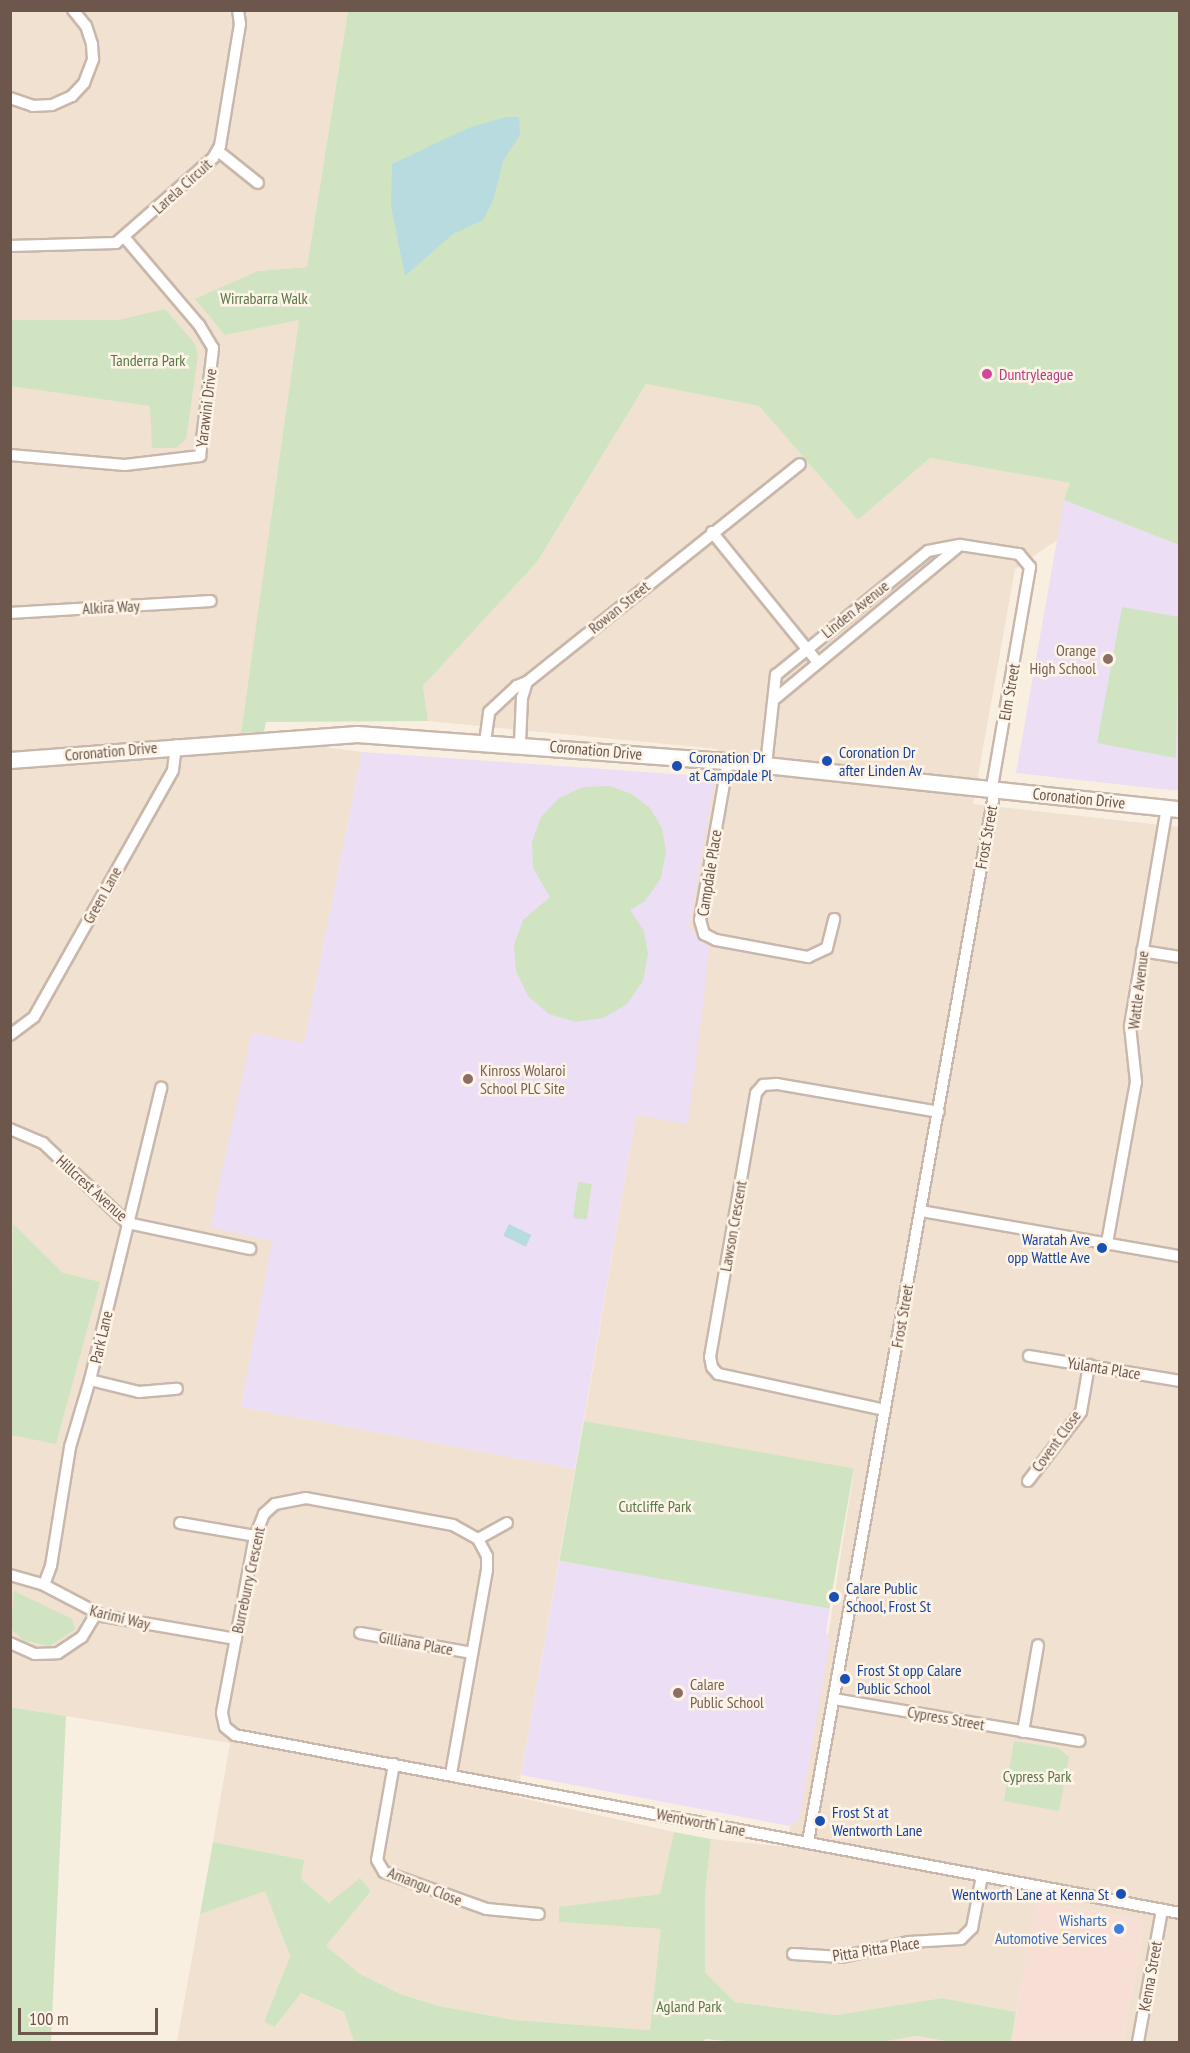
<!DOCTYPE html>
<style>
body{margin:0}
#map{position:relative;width:1190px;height:2053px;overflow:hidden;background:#f9efe1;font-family:"PT Sans Narrow",sans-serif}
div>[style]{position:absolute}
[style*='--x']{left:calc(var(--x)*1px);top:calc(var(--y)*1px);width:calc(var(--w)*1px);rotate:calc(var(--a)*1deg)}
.residential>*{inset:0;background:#f0e1d0}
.commercial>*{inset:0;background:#f8dfd6}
.education>*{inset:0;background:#ecdef5}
.green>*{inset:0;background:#d0e4c2;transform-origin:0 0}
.water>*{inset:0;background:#b8dbe0;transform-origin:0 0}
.roads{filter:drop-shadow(2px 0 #c8b7aa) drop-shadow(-2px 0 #c8b7aa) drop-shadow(0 2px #c8b7aa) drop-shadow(0 -2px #c8b7aa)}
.street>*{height:10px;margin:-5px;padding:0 5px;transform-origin:5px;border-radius:5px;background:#fff}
.secondary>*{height:15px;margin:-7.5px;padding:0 7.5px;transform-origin:7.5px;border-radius:7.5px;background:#fff}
.dots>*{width:16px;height:16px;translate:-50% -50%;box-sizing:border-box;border:3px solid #fdf3e6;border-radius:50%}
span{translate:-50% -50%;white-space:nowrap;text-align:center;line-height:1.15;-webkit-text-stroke:5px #fdf3e6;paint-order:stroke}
.street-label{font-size:16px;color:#6d564b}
.park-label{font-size:16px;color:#567847}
.hotel-label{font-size:16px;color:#b23c85}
.left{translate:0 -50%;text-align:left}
.education-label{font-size:16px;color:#785e54}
.right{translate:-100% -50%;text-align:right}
.transit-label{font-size:16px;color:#164399}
.shop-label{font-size:16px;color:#366cbe}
.frame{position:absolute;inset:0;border:12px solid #6d564b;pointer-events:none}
.scale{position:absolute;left:18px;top:2008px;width:140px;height:27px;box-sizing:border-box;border:3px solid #6d564b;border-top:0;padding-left:8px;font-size:18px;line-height:21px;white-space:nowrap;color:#6d564b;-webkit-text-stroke:4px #fdf3e6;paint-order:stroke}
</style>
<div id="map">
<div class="residential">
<i style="clip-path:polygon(10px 11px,348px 11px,307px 267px,258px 271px,225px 335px,300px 319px,241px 733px,248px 745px,317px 746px,362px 752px,304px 1044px,252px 1033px,273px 1240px,241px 1407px,575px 1469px,517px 1797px,674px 1832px,660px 1894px,559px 1908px,559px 1922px,662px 1929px,651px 2030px,514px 2020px,439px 2006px,400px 1994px,360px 1974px,326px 1946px,371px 1891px,361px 1879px,329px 1903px,301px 1879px,303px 1860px,213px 1842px,230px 1743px,11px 1707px)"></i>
<i style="clip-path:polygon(646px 384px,759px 406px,858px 520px,930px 458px,1071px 483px,1057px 540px,1015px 569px,973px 804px,1179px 827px,1179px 2042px,1123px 2042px,1144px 1921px,1037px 1901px,1016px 2012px,942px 1998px,836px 2015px,735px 2002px,705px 1972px,705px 1895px,711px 1839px,787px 1847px,790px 1826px,799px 1820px,854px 1471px,584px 1421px,636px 1114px,688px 1123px,689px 930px,718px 749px,428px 721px,423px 686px,537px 562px)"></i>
<i style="clip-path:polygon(265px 1890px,290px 1956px,264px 2022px,276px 2027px,300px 1993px,344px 2012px,354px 2042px,177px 2042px,200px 1914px)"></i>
</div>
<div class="commercial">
<i style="clip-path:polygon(1036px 1901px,1144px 1921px,1123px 2042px,1011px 2042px)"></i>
<i style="clip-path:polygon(917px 2036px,951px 2042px,880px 2042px)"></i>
</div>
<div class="education">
<i style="clip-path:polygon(1064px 500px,1179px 545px,1179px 791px,1016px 773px)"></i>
<i style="clip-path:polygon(362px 752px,715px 777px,689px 929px,710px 944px,688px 1124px,636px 1115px,575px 1469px,241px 1407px,272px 1241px,210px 1227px,252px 1033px,304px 1043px)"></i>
<i style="clip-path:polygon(559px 1561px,830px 1606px,826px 1632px,830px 1640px,799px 1820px,790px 1826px,521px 1775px)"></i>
</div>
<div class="green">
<i style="clip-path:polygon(348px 11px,1179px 11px,1179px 545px,1064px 500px,1070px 483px,930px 458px,858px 520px,759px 406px,646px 384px,537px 562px,423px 686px,428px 721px,266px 722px,264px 732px,241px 733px,299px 320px,225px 335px,195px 299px,258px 271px,307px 267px)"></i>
<i style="clip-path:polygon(165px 309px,195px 344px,198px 355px,186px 439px,176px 448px,152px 448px,150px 406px,11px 386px,11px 320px,119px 320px)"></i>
<i style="clip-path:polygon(1122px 607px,1179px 617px,1176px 758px,1097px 743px)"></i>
<i style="clip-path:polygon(610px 786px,632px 794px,650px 808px,662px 828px,666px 851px,661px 878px,645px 901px,630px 910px,644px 931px,648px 954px,643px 981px,627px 1004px,603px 1018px,576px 1022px,549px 1014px,528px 996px,516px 971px,514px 945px,523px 920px,550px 897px,533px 868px,532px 842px,541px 817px,559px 798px,583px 787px)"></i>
<i style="left:578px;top:1182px;width:14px;height:36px;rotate:8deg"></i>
<i style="clip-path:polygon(13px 1224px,63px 1273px,100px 1282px,56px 1444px,11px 1435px)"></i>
<i style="left:584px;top:1421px;width:274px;height:142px;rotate:10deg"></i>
<i style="clip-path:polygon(14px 1591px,72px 1619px,75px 1630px,49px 1646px,23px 1640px,11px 1629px)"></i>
<i style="clip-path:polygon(10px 1707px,66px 1716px,51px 2042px,11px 2042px)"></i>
<i style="clip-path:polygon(1014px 1741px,1058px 1748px,1069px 1757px,1059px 1811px,1004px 1801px)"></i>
<i style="clip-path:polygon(674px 1832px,711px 1839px,705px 1895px,705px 1972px,735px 2002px,836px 2015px,942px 1998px,1016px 2012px,1011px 2042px,951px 2042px,917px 2036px,880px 2042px,737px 2042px,705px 2039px,704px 2042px,354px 2042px,344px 2012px,301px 1993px,275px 2027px,264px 2022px,290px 1956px,265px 1891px,200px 1914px,213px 1842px,304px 1860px,301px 1879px,329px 1903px,360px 1878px,371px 1891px,326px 1946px,360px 1974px,400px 1994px,439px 2006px,514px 2020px,650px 2030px,661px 1929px,559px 1922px,559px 1907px,660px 1894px)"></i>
</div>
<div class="water">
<i style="clip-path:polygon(506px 117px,519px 117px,520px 135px,503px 161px,493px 201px,483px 220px,453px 234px,405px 276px,391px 206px,392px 164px,468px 128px)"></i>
<i style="left:509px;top:1224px;width:25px;height:13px;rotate:26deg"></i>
</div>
<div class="roads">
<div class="street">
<i style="--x:10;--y:98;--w:24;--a:19"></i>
<i style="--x:33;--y:106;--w:19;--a:-3"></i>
<i style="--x:52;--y:105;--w:22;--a:-24"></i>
<i style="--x:72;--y:96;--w:18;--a:-47"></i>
<i style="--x:84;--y:83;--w:26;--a:-69"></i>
<i style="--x:93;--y:59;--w:15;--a:-94"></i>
<i style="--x:92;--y:44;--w:19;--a:-108"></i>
<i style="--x:86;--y:26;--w:21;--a:-129"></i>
<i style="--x:218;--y:151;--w:51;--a:38.7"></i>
<i style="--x:10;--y:246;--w:106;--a:-1.6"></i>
<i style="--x:116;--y:243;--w:129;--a:-41.2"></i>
<i style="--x:213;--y:158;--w:14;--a:-60"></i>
<i style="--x:220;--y:146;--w:124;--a:-80.7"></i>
<i style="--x:240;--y:24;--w:14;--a:-98"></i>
<i style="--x:10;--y:455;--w:115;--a:5"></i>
<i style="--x:125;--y:465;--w:76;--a:-6.8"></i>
<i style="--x:200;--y:456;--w:109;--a:-83.1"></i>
<i style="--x:213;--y:348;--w:27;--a:-121"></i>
<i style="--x:199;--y:325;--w:114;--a:-130.4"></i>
<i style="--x:712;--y:532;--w:166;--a:50.9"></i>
<i style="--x:10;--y:613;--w:201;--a:-3.4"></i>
<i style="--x:776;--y:698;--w:236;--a:-39.7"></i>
<i style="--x:485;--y:742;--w:30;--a:-82"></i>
<i style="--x:489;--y:712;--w:38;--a:-43"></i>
<i style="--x:517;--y:686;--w:11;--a:-22"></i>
<i style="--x:527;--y:682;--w:349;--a:-38.6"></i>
<i style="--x:520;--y:743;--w:45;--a:-87.5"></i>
<i style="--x:522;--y:698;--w:17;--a:-73"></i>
<i style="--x:728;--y:761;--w:161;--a:100"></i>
<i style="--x:700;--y:920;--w:15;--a:74"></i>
<i style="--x:704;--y:934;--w:13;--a:27"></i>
<i style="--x:716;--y:940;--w:94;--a:10.5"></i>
<i style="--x:808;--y:957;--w:21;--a:-25"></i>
<i style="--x:827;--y:948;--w:30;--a:-76"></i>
<i style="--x:766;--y:765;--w:91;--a:-83.7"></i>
<i style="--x:776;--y:675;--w:196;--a:-39.2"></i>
<i style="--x:928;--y:551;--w:33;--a:-11"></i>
<i style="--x:960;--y:545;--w:60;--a:8.7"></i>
<i style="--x:1019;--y:554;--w:17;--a:50"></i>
<i style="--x:1030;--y:567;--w:224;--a:99.8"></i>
<i style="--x:1142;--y:951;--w:38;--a:9"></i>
<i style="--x:10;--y:1035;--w:30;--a:-37"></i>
<i style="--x:34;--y:1017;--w:283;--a:-60.6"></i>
<i style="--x:173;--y:770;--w:25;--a:-83"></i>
<i style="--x:10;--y:1129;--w:36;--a:23"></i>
<i style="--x:43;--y:1143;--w:116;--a:43.6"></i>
<i style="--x:127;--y:1223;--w:126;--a:11.9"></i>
<i style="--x:921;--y:1211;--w:263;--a:9.9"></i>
<i style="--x:1107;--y:1243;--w:164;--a:-79.8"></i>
<i style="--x:1136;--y:1082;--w:56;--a:-96.1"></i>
<i style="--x:1130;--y:1026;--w:221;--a:-80.4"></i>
<i style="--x:1029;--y:1356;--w:153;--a:9.4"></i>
<i style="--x:90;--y:1380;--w:50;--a:13.8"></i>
<i style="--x:139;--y:1392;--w:38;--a:-5"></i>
<i style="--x:885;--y:1410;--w:171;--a:-167.8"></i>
<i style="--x:718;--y:1374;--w:9;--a:-131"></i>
<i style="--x:712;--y:1367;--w:10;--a:-101"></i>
<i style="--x:710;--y:1357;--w:268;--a:-80.1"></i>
<i style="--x:756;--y:1093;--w:11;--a:-49"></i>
<i style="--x:763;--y:1085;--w:14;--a:-4"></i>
<i style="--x:777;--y:1084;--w:164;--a:9.8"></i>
<i style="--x:1028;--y:1481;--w:87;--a:-52.5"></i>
<i style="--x:1081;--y:1412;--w:48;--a:-80.3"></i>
<i style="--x:180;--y:1523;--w:76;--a:9.8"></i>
<i style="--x:478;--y:1539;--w:33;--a:-29"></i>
<i style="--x:10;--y:1575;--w:35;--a:16"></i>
<i style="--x:44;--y:1585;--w:67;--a:27.7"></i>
<i style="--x:103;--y:1616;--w:135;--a:9.8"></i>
<i style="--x:44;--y:1585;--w:20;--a:-70"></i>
<i style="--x:51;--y:1566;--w:121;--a:-80.9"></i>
<i style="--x:70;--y:1447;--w:70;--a:-73.4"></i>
<i style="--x:90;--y:1380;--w:301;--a:-76.3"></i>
<i style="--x:360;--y:1633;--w:114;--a:10.1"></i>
<i style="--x:10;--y:1643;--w:27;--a:24"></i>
<i style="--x:35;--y:1654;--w:23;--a:-2"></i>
<i style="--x:58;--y:1653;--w:29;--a:-34"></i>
<i style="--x:82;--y:1637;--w:27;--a:-59"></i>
<i style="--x:834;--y:1699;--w:249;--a:9.7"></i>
<i style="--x:1023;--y:1732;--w:88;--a:-80.2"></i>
<i style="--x:394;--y:1764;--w:97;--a:100"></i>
<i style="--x:377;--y:1860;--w:14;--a:60"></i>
<i style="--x:384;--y:1872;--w:109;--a:19.8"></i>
<i style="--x:487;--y:1909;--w:52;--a:5.5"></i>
<i style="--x:451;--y:1774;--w:207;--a:-80"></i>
<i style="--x:487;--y:1570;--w:14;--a:-90"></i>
<i style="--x:487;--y:1556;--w:19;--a:-118"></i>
<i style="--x:478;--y:1539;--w:29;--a:-151"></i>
<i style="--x:453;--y:1525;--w:149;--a:-169.6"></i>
<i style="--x:306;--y:1498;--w:32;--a:169"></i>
<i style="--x:275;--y:1504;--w:15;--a:138"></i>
<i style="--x:264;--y:1514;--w:24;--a:112"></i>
<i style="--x:255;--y:1536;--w:180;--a:100.6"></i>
<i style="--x:222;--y:1713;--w:14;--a:78"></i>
<i style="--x:225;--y:1727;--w:13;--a:39"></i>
<i style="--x:235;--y:1735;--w:962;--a:10.67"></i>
<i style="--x:808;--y:1842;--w:1069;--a:-79.93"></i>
<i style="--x:793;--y:1954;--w:48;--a:3.6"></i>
<i style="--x:841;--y:1957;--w:70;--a:-12.4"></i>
<i style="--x:909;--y:1942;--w:52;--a:-3.3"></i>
<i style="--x:961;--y:1939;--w:16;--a:-45"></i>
<i style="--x:972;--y:1928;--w:53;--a:-79.1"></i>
<i style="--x:1138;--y:2042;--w:134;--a:-79.7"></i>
</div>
<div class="secondary">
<i style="--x:10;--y:760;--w:348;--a:-4.3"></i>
<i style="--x:357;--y:734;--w:372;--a:4.2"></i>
<i style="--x:728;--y:761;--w:455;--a:6.1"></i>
</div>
</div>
<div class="dots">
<i style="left:987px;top:374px;background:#d1479c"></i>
<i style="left:1108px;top:659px;background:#8d6e63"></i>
<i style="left:827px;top:761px;background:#1a4fb4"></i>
<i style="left:677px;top:766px;background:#1a4fb4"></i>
<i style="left:468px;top:1079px;background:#8d6e63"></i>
<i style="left:1102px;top:1248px;background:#1a4fb4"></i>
<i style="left:834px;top:1597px;background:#1a4fb4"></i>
<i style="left:845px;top:1679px;background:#1a4fb4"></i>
<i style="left:678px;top:1693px;background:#8d6e63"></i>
<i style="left:820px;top:1821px;background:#1a4fb4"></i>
<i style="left:1121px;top:1894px;background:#1a4fb4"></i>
<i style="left:1119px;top:1929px;background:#3f7fe0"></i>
</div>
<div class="street-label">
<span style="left:182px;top:186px;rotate:-42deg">Larela Circuit</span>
<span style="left:206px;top:408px;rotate:-83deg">Yarawini Drive</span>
<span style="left:111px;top:607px;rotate:-3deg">Alkira Way</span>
<span style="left:619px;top:607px;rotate:-39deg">Rowan Street</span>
<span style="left:855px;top:609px;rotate:-39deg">Linden Avenue</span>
<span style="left:1009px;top:692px;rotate:-80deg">Elm Street</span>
<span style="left:596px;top:750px;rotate:5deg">Coronation Drive</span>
<span style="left:111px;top:751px;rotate:-5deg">Coronation Drive</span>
<span style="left:1079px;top:798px;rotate:6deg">Coronation Drive</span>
<span style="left:986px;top:837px;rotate:-80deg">Frost Street</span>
<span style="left:709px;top:873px;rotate:-81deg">Campdale Place</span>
<span style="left:102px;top:895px;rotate:-61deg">Green Lane</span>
<span style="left:1138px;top:990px;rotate:-83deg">Wattle Avenue</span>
<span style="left:92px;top:1188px;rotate:42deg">Hillcrest Avenue</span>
<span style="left:733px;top:1226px;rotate:-80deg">Lawson Crescent</span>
<span style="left:902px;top:1316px;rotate:-80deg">Frost Street</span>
<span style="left:101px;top:1337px;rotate:-77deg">Park Lane</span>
<span style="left:1104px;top:1368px;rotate:9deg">Yulanta Place</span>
<span style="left:1056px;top:1441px;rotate:-54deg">Covent Close</span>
<span style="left:248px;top:1580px;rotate:-78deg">Burreburry Crescent</span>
<span style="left:120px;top:1617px;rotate:14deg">Karimi Way</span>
<span style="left:416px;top:1643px;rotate:10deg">Gilliana Place</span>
<span style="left:946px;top:1718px;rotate:10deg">Cypress Street</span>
<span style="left:701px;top:1822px;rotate:11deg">Wentworth Lane</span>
<span style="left:425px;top:1886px;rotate:22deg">Amangu Close</span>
<span style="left:876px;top:1949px;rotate:-9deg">Pitta Pitta Place</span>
<span style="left:1150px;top:1976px;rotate:-80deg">Kenna Street</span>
</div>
<div class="park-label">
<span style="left:264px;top:298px">Wirrabarra Walk</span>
<span style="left:148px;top:360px">Tanderra Park</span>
<span style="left:655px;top:1506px">Cutcliffe Park</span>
<span style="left:1037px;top:1776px">Cypress Park</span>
<span style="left:689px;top:2006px">Agland Park</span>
</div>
<div class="hotel-label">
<span class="left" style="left:999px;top:374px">Duntryleague</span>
</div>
<div class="education-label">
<span class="right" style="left:1096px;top:659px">Orange<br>High School</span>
<span class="left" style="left:480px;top:1079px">Kinross Wolaroi<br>School PLC Site</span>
<span class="left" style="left:690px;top:1693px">Calare<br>Public School</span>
</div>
<div class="transit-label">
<span class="left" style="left:839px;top:761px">Coronation Dr<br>after Linden Av</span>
<span class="left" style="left:689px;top:766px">Coronation Dr<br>at Campdale Pl</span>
<span class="right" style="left:1090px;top:1248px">Waratah Ave<br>opp Wattle Ave</span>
<span class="left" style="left:846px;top:1597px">Calare Public<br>School, Frost St</span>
<span class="left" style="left:857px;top:1679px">Frost St opp Calare<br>Public School</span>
<span class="left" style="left:832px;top:1821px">Frost St at<br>Wentworth Lane</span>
<span class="right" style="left:1109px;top:1894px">Wentworth Lane at Kenna St</span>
</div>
<div class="shop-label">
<span class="right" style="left:1107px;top:1929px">Wisharts<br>Automotive Services</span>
</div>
<div class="frame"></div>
<div class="scale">100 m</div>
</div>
